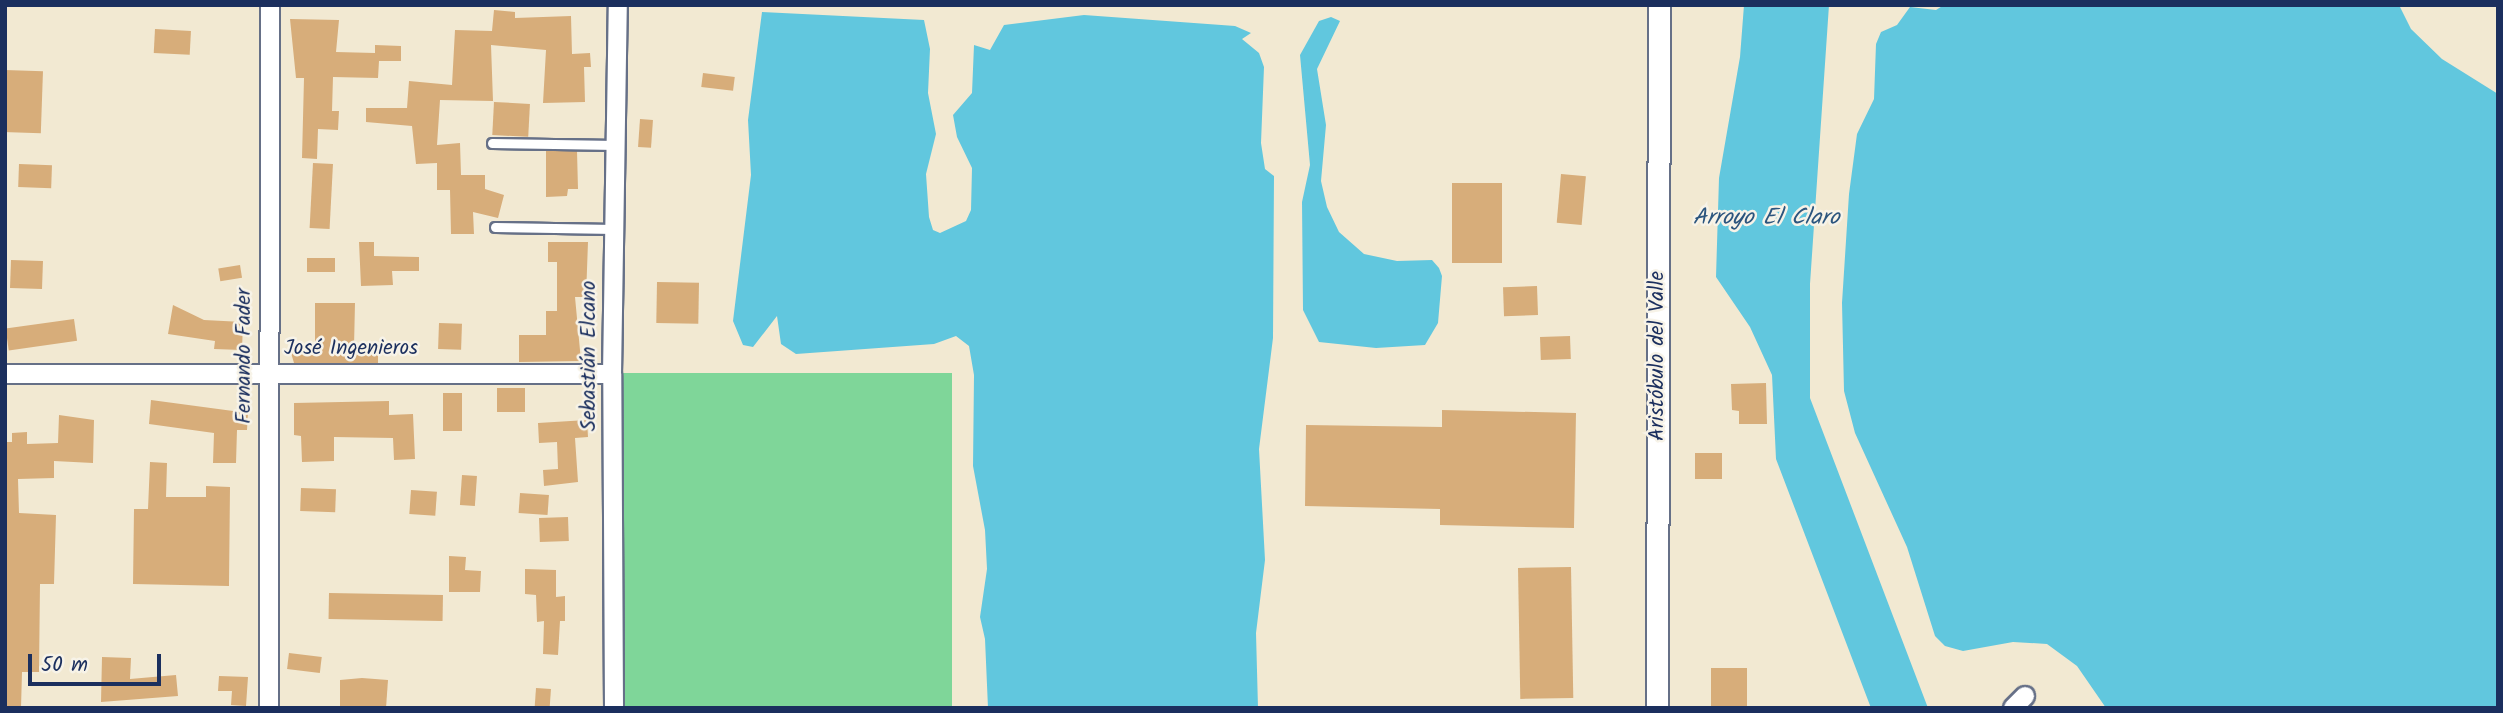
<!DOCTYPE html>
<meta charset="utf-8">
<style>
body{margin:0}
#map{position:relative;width:2503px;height:713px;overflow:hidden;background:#f2e9d2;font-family:Kalam,sans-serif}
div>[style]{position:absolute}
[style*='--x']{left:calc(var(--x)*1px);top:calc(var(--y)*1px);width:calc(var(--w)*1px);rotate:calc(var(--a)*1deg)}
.green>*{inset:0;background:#7fd699;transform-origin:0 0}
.water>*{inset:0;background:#61c7de}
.building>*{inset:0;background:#d7ad7a;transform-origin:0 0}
.roads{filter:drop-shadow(2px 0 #667087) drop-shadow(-2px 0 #667087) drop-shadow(0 2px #667087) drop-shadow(0 -2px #667087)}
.service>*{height:9px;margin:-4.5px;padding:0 4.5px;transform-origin:4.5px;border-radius:4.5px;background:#fff}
.minor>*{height:18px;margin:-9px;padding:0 9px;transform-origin:9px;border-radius:9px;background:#fff}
.tertiary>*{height:21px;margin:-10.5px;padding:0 10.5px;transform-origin:10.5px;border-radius:10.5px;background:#fff}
span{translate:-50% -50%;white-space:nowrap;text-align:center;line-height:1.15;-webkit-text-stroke:5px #f7f3e8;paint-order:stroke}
.street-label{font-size:21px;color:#1b2f5e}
.water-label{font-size:23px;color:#2c557e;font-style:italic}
.frame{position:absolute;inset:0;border:7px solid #1b2f5e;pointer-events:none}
.scale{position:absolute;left:28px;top:654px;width:133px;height:32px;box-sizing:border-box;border:4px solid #1b2f5e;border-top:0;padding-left:9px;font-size:21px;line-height:24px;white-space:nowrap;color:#1b2f5e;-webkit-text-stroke:5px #f7f3e8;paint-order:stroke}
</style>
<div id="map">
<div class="green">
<i style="left:952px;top:373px;width:335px;height:340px;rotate:90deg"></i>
</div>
<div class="water">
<i style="clip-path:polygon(1744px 5px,1829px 5px,1810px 284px,1810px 398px,1928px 708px,1871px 708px,1776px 459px,1772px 375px,1750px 327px,1716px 277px,1719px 178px,1740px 57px)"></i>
<i style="clip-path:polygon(1944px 5px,2399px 5px,2411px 29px,2442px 59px,2498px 94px,2498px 708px,2106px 708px,2077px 666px,2047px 644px,2013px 642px,1963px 651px,1945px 646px,1935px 636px,1907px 547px,1855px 433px,1844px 391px,1842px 303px,1849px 194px,1857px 134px,1874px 99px,1876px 44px,1881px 32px,1897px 25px,1910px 7px,1936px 10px)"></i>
<i style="clip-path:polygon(762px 12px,924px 20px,930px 49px,928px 93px,936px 134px,926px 174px,929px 217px,933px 230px,940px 233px,966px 221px,971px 210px,972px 168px,957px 137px,953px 115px,972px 93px,974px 45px,990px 50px,1004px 25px,1084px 15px,1235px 26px,1251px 33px,1242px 39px,1259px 53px,1264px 67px,1261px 143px,1265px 169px,1274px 176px,1273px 338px,1259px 449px,1265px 560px,1256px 633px,1258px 708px,988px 708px,985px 639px,980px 617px,987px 569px,985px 530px,973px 466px,974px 375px,969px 346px,956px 336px,934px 344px,796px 354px,781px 344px,777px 316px,753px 347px,743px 345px,733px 321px,751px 175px,748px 120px)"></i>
<i style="clip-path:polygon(1331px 17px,1340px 21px,1317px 69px,1326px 125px,1321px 181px,1327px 207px,1339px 232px,1364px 254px,1397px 261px,1432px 260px,1439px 268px,1442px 276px,1438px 323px,1425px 345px,1376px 348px,1319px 342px,1303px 310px,1302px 202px,1310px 165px,1300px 55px,1319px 21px)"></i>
</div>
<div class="building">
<i style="clip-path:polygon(494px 10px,515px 12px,515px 18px,571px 16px,572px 54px,590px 53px,591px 67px,584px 67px,585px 102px,543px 103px,546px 50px,491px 45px,493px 101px,440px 100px,437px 145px,460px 143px,461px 175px,485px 175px,485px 189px,504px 195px,498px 218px,473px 212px,474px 234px,451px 234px,450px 190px,437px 190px,437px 163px,416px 164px,412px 126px,366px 122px,366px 108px,407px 108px,409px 81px,452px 85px,455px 30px,492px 31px)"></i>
<i style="clip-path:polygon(290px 19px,339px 20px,336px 52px,375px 53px,375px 45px,401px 46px,401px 61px,379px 61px,378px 78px,333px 77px,332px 111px,339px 111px,338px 130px,318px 129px,317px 159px,302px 158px,304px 78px,296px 78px)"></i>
<i style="left:155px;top:29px;width:36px;height:24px;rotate:3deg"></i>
<i style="left:5px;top:70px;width:38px;height:62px;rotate:2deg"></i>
<i style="left:703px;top:73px;width:32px;height:14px;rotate:7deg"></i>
<i style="left:494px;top:102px;width:36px;height:33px;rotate:3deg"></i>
<i style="left:640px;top:119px;width:13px;height:28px;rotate:4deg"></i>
<i style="clip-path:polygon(546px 151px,577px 151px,578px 189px,568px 189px,567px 196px,546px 197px)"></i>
<i style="left:313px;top:163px;width:20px;height:65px;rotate:3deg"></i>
<i style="left:19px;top:164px;width:33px;height:23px;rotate:2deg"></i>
<i style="left:1561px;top:174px;width:25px;height:49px;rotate:5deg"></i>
<i style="left:1452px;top:183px;width:50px;height:80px"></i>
<i style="clip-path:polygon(359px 242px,374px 242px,374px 256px,419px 257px,419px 271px,392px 271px,393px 285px,361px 286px)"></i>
<i style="clip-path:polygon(548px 242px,588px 242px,586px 297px,575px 297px,581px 361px,519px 362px,519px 335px,546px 335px,546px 311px,557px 311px,557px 262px,548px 262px)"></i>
<i style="left:307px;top:258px;width:28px;height:14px"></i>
<i style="left:11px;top:260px;width:32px;height:28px;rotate:2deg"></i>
<i style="left:240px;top:265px;width:13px;height:22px;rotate:81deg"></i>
<i style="left:657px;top:282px;width:42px;height:41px;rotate:1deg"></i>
<i style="left:1537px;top:286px;width:29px;height:34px;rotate:88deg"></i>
<i style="clip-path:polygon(315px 303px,355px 303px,354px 347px,378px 347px,378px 363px,294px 363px,289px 346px,315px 346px)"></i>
<i style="clip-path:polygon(173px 305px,204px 320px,243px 322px,242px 350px,214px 349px,215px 341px,168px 334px)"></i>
<i style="left:74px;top:319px;width:22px;height:69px;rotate:82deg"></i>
<i style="left:439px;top:323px;width:23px;height:26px;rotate:2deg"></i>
<i style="left:1570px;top:336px;width:23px;height:30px;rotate:88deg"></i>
<i style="clip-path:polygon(1766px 383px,1767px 424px,1739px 424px,1739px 411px,1732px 410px,1731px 384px)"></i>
<i style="left:497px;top:388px;width:28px;height:24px"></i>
<i style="left:443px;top:393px;width:19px;height:38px"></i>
<i style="clip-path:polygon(151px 400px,248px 413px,247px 430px,237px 430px,236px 463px,213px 463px,214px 433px,149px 424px)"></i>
<i style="clip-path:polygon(389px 401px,389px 415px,413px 414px,415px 459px,394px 460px,393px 438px,334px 437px,334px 461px,302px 462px,301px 436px,294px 435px,294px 403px)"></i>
<i style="clip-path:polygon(1442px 410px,1576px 413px,1574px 528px,1440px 525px,1440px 509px,1305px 506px,1306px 425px,1442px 427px)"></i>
<i style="clip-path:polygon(59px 415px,94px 420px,93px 463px,54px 461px,54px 478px,18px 479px,19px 513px,56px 515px,54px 584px,40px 584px,39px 672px,22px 672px,21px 708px,5px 708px,5px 442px,12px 442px,12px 433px,27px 432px,27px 444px,58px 443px)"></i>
<i style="clip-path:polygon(587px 420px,588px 437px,575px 438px,578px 482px,544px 486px,543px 470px,558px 469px,557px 442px,539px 443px,538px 423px)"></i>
<i style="left:1695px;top:453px;width:27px;height:26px"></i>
<i style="clip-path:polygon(150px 462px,167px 463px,166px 497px,206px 497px,206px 486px,230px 487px,229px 586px,133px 584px,134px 509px,148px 509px)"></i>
<i style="left:462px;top:475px;width:15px;height:30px;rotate:4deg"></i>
<i style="left:301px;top:488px;width:35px;height:23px;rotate:2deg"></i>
<i style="left:411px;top:490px;width:26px;height:24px;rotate:4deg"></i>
<i style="left:520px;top:493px;width:29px;height:20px;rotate:4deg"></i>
<i style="left:568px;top:517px;width:24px;height:29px;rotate:88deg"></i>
<i style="clip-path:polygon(449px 556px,466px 557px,465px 570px,481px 571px,480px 592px,449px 592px)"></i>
<i style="left:1571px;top:567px;width:131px;height:53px;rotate:89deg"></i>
<i style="clip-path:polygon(525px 569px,556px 570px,556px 597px,565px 596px,565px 621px,560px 621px,558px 655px,543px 654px,544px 621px,537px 622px,536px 595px,525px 594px)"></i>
<i style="left:329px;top:593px;width:114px;height:26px;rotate:1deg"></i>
<i style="left:289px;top:653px;width:33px;height:16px;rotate:7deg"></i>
<i style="clip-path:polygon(102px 657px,131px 658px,130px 679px,176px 675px,178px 696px,101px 702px)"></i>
<i style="left:1711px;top:668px;width:36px;height:40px"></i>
<i style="clip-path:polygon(219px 676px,248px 677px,246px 706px,231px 705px,232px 691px,218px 691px)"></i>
<i style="clip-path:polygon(362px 678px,388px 680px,386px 708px,340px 708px,340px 680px)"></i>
<i style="left:536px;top:688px;width:15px;height:18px;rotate:4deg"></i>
</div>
<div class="roads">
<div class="service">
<i style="--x:492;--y:143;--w:124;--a:0.9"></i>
<i style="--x:495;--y:227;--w:119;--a:1"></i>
</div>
<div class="minor">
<i style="--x:5;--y:374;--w:607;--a:0"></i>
<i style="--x:269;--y:708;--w:703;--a:-89.92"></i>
<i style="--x:614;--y:708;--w:334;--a:-90.3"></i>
<i style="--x:612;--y:374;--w:369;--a:-89.1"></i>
<i style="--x:2013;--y:708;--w:17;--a:-45"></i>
</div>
<div class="tertiary">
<i style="--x:1657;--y:708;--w:703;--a:-89.84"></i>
</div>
</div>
<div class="street-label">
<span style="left:351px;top:349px">José Ingenieros</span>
<span style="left:245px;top:356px;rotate:-90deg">Fernando Fader</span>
<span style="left:590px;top:356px;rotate:-90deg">Sebastián Elcano</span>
<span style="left:1658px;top:356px;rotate:-90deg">Aristóbulo del Valle</span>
</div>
<div class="water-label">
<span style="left:1766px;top:218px">Arroyo El Claro</span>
</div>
<div class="frame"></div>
<div class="scale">50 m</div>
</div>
